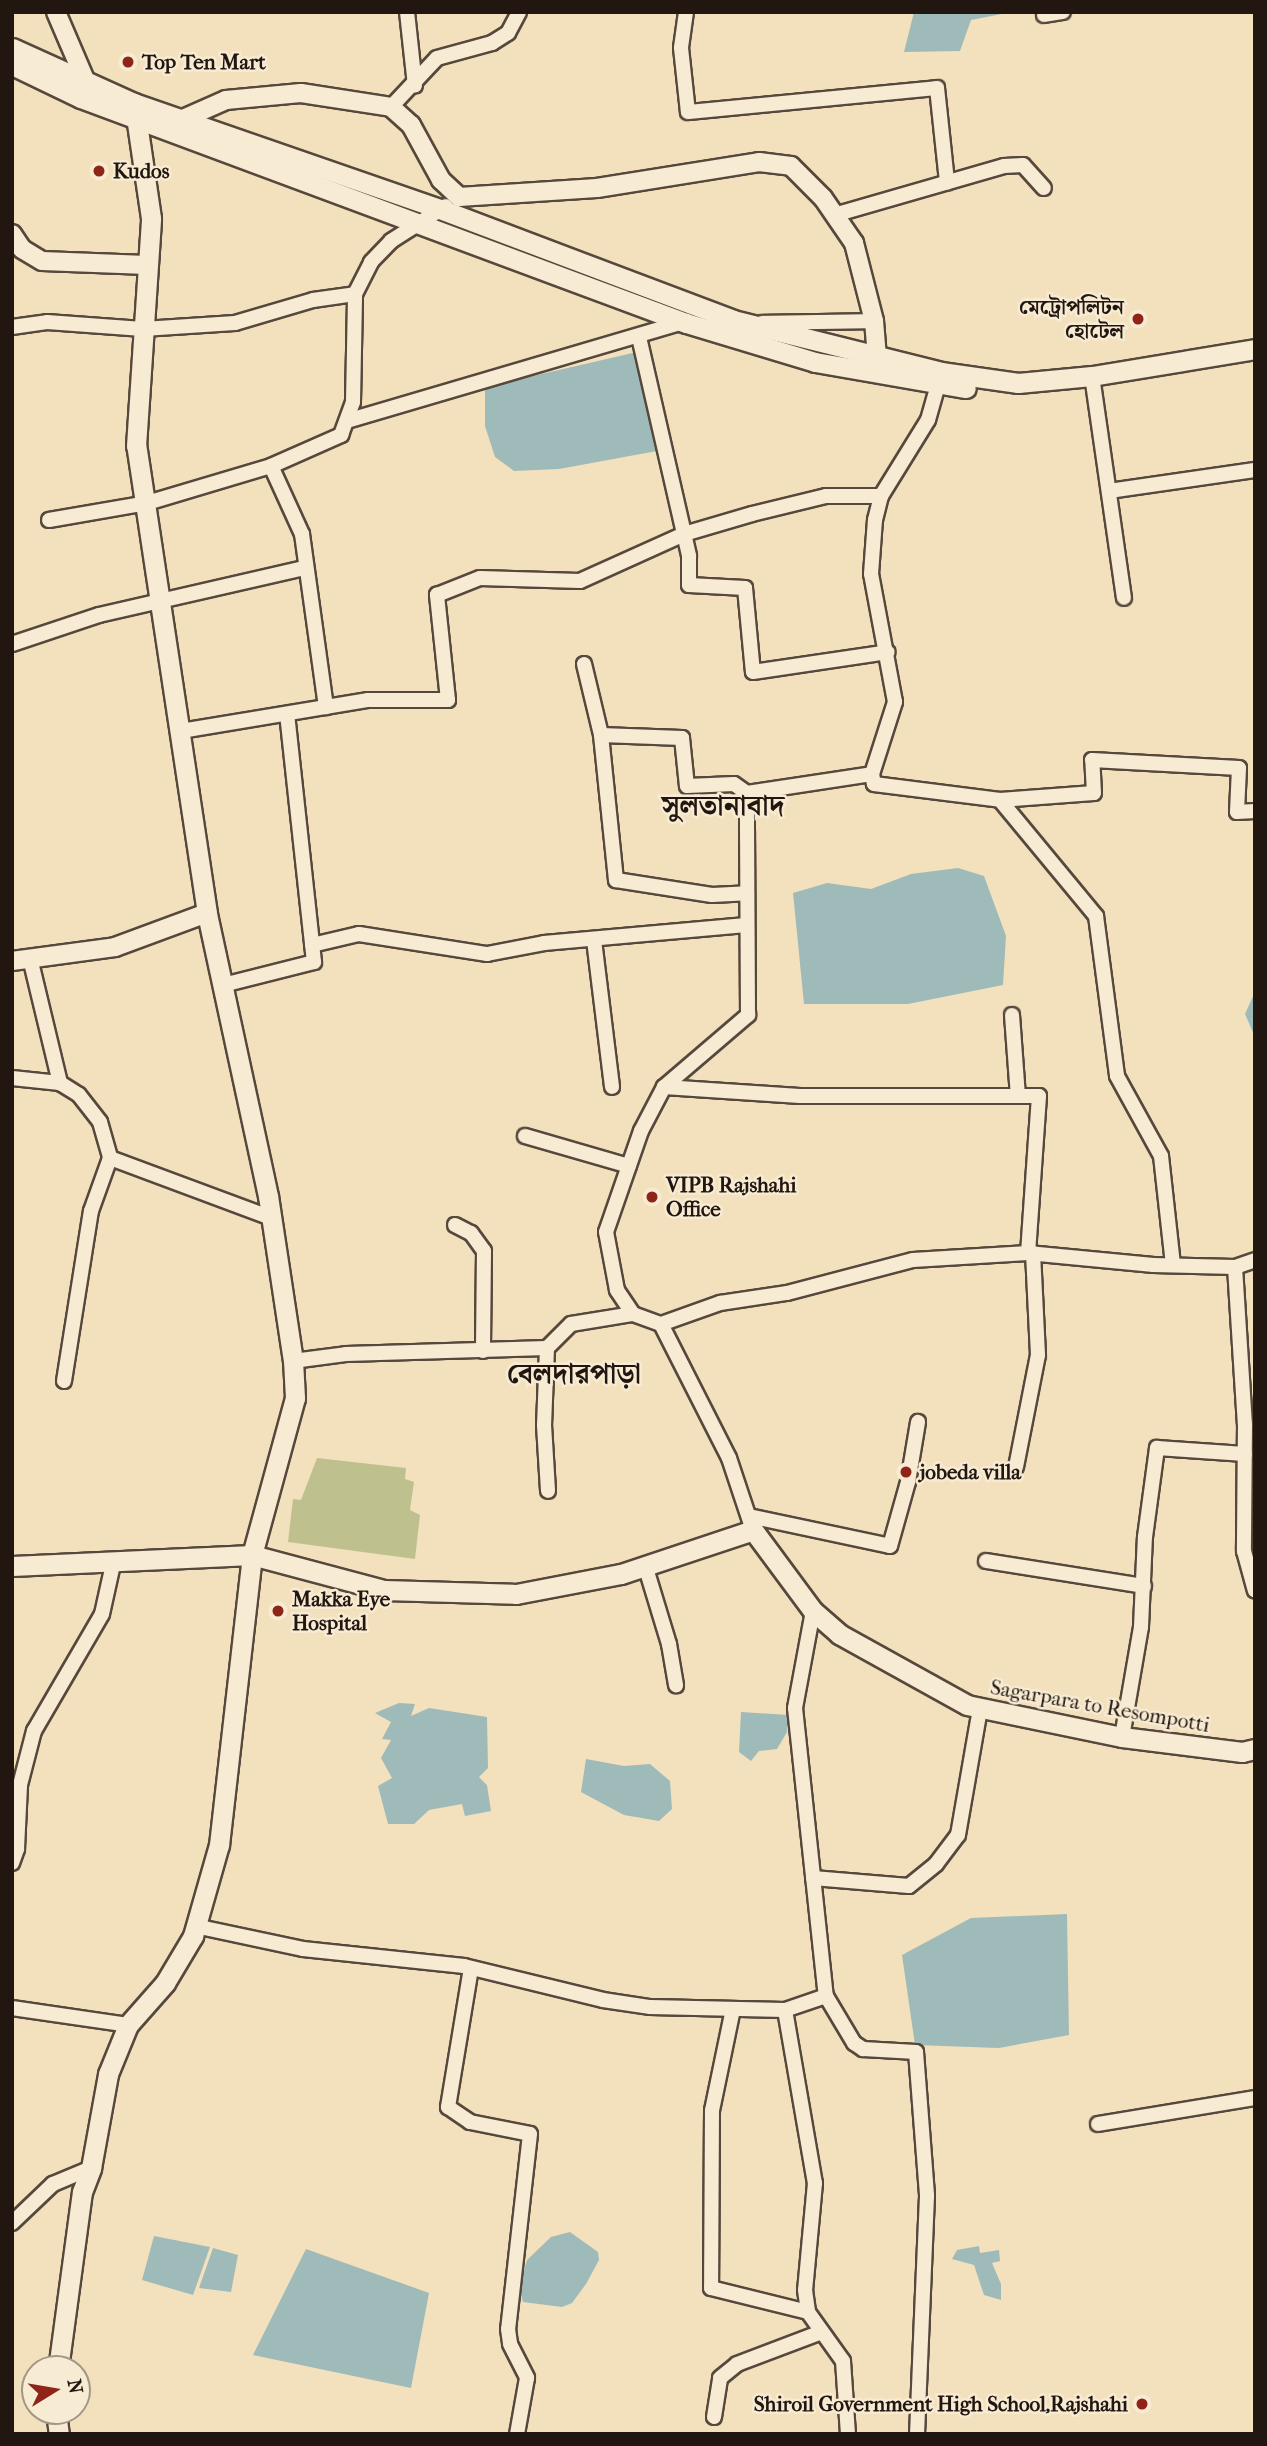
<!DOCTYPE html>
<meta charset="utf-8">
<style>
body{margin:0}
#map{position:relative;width:1267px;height:2446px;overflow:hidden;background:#f3e0bc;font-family:"IM FELL French Canon","Noto Serif Bengali",serif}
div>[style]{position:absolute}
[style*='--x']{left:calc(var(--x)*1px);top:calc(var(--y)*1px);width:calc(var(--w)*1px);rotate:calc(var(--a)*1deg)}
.green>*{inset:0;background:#bec18e}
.water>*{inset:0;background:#9ebbb9}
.roads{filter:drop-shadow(2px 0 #56483c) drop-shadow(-2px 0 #56483c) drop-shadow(0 2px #56483c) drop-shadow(0 -2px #56483c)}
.minor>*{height:14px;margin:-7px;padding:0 7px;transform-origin:7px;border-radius:7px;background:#f7ebd3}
.tertiary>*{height:18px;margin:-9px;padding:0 9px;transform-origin:9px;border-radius:9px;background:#f7ebd3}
.secondary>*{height:19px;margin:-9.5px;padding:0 9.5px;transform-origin:9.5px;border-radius:9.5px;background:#f7ebd3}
.dots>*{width:19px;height:19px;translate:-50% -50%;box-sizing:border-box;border:4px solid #f7ebd3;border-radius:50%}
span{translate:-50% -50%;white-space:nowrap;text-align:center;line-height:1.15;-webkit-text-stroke:5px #f7ebd3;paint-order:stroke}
.poi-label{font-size:21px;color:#221611;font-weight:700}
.left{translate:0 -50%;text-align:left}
.right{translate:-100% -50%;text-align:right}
.street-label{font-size:21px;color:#221611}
.district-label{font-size:28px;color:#221611;font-weight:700}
.frame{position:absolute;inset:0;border:14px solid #221611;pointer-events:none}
.north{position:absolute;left:21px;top:2355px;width:70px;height:70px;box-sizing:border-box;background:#f7ebd3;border:2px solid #a29685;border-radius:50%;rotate:79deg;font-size:19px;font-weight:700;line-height:28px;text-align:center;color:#221611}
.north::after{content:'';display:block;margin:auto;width:24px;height:32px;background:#8f2418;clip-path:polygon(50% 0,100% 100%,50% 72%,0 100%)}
</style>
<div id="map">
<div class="green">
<i style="clip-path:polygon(317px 1458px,406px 1468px,405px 1479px,414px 1482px,410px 1510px,420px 1515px,415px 1559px,288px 1542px,293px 1499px,301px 1500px)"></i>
</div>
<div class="water">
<i style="clip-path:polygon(914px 12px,1012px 12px,971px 20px,960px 51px,904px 52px)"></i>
<i style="clip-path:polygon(637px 352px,657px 451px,559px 469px,514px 471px,495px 457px,485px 426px,485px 387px)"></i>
<i style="clip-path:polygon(958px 868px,984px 876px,1006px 936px,1003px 985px,908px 1004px,804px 1004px,793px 893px,827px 883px,871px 889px,911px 874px)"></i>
<i style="clip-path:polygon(1255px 992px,1255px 1037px,1245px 1014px)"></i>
<i style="clip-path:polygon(399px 1703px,415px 1704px,411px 1716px,429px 1708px,487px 1717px,488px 1768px,479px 1777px,487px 1785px,491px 1811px,465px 1816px,462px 1804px,429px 1810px,414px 1824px,388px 1824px,378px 1786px,392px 1778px,381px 1758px,391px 1740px,382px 1739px,391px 1722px,375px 1713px)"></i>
<i style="clip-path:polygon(741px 1712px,788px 1715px,787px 1732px,777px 1749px,759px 1751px,751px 1761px,739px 1752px)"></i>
<i style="clip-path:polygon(586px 1759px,624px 1766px,650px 1764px,670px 1781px,672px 1809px,659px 1821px,624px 1815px,581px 1792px)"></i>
<i style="clip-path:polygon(1067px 1914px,1069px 2035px,999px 2048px,915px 2045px,902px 1955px,971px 1918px)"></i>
<i style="clip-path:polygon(570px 2232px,598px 2252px,599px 2260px,586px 2284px,572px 2303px,562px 2307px,523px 2302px,519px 2288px,527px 2260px,551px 2237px)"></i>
<i style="clip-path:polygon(154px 2236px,210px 2247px,193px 2295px,142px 2280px)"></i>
<i style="clip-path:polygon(979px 2246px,980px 2253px,999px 2250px,1000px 2261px,992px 2263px,1001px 2284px,1001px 2300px,984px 2295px,974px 2265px,952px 2259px,957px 2250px)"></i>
<i style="clip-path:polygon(213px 2248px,238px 2255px,231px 2292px,199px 2288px)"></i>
<i style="clip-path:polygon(306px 2249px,429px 2293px,411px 2388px,253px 2355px)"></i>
</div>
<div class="roads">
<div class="minor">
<i style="--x:407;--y:12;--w:74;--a:83.8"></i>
<i style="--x:686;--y:12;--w:36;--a:98"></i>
<i style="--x:681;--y:48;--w:64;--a:83.8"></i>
<i style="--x:688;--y:112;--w:250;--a:-5.5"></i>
<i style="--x:937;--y:88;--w:95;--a:83.9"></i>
<i style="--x:1044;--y:15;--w:19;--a:-9"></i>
<i style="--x:391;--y:107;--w:67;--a:-46.8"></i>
<i style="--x:437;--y:58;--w:57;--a:-15.3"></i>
<i style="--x:492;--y:43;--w:19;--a:-32"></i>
<i style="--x:508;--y:33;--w:24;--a:-62"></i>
<i style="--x:834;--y:215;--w:177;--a:-16.1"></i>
<i style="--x:1004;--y:166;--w:19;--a:-3"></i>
<i style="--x:1023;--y:165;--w:31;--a:48"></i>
<i style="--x:762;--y:323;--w:112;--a:-1"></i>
<i style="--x:12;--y:327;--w:35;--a:-8"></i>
<i style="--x:47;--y:322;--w:96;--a:4.2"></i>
<i style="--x:143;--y:329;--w:92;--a:-3.7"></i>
<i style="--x:235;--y:323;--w:81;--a:-16.4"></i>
<i style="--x:313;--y:300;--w:42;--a:-8.1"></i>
<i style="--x:639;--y:337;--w:225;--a:77.1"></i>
<i style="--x:689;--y:556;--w:29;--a:90"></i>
<i style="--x:689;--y:585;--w:56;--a:3.1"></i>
<i style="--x:745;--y:588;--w:84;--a:84.6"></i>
<i style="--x:753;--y:672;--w:136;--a:-8.4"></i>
<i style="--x:1092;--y:376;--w:224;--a:81.8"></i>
<i style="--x:350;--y:420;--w:351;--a:-16.4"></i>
<i style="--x:271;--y:466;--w:75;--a:65.5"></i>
<i style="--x:302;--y:534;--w:175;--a:82.1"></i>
<i style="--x:1109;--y:491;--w:147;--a:-8.2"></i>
<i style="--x:49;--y:520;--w:99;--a:-9.8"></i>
<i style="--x:147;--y:503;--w:129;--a:-16.6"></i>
<i style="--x:271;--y:466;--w:77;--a:-23.9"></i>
<i style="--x:341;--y:435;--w:35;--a:-70"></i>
<i style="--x:353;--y:402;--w:108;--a:-88.9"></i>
<i style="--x:355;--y:294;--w:36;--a:-63"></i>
<i style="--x:371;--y:262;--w:29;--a:-46"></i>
<i style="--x:391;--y:241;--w:65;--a:-32.5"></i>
<i style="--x:12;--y:644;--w:92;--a:-18.4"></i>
<i style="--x:99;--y:615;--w:211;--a:-12.9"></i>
<i style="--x:584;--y:664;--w:73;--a:76.5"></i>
<i style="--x:601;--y:735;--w:146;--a:84.1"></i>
<i style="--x:616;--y:880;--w:97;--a:8.9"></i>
<i style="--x:712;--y:895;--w:35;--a:-3"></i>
<i style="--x:181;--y:731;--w:190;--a:-9.4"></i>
<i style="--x:368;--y:700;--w:80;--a:0"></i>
<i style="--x:448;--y:700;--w:106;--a:-96"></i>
<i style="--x:437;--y:595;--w:46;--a:-21.6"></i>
<i style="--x:480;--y:578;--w:100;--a:1.7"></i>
<i style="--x:580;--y:581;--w:114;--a:-24.3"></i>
<i style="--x:684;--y:534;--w:71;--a:-16.4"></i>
<i style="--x:752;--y:514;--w:76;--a:-13.7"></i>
<i style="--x:826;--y:496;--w:55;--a:0"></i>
<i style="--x:601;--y:735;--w:81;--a:2.1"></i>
<i style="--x:682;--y:738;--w:48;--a:84.1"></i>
<i style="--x:687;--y:786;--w:47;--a:-2.4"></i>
<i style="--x:734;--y:784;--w:16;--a:35"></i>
<i style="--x:872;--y:774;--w:10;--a:79"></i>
<i style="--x:874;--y:784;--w:127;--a:7.2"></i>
<i style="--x:1000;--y:800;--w:151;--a:50.4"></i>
<i style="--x:1096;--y:916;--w:161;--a:82.5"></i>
<i style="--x:1117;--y:1076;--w:91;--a:61.2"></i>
<i style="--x:1161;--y:1156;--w:109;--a:83.7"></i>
<i style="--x:1000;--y:800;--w:94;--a:-4.3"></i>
<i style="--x:1094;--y:793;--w:33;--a:-93"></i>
<i style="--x:1092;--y:760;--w:147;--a:3.1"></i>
<i style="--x:1239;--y:768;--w:44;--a:92.6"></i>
<i style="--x:1237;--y:812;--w:18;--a:-3"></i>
<i style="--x:594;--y:940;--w:148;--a:83"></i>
<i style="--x:312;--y:945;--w:48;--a:-13.2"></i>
<i style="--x:359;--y:934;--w:130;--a:8.9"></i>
<i style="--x:487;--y:954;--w:58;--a:-10.9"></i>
<i style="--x:544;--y:943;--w:203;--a:-5.1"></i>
<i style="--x:30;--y:958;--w:129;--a:76.5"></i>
<i style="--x:60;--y:1083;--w:22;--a:32"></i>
<i style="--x:79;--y:1095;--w:34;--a:52"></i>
<i style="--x:100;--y:1122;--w:37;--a:74"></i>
<i style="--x:110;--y:1158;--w:172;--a:20.4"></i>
<i style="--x:223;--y:985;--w:94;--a:-14.2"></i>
<i style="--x:314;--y:962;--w:249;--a:-96.2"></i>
<i style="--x:1012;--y:1015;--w:81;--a:85.8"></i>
<i style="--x:12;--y:1078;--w:48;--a:5.9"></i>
<i style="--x:664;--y:1087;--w:136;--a:3.8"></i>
<i style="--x:800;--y:1096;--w:239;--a:0"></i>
<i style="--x:1039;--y:1096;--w:157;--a:94"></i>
<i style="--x:525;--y:1136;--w:108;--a:16.1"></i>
<i style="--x:455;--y:1225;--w:18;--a:27"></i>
<i style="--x:471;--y:1233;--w:22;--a:54"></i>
<i style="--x:484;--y:1251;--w:100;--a:90.6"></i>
<i style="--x:1235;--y:1267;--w:21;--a:-19"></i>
<i style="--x:633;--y:1314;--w:30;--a:20"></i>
<i style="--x:661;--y:1324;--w:150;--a:63.1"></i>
<i style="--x:729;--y:1458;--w:70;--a:71.6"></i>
<i style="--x:661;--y:1324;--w:63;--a:-19.6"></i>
<i style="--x:720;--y:1303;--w:68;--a:-8.5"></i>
<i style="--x:787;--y:1293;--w:130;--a:-14.7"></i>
<i style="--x:913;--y:1260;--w:115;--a:-3.5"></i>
<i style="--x:1028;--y:1253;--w:126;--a:5.5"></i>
<i style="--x:1153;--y:1265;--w:82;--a:1.4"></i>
<i style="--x:1235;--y:1267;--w:157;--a:86.4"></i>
<i style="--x:1245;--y:1424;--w:127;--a:90.5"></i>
<i style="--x:1244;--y:1551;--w:41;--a:74.6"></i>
<i style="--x:547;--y:1348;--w:77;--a:92.2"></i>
<i style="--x:544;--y:1425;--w:66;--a:86.5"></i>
<i style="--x:293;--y:1361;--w:53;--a:-7.5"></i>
<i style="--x:346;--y:1354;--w:201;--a:-1.7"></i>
<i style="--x:547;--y:1348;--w:34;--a:-45"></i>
<i style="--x:571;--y:1324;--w:63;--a:-9.2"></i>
<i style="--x:633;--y:1314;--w:29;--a:-124"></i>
<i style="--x:617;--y:1290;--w:59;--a:-100.7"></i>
<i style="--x:606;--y:1232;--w:107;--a:-70.9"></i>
<i style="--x:641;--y:1131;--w:50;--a:-62.4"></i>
<i style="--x:664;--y:1087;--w:111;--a:-40.6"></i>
<i style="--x:748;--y:1015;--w:222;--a:-90.3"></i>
<i style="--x:747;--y:793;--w:126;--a:-8.6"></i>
<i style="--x:872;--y:774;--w:76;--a:-72.3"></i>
<i style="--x:895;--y:702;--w:130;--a:-100.6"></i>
<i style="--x:871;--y:574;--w:54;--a:-85.8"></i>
<i style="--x:875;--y:520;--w:25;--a:-76"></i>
<i style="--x:881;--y:496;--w:89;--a:-58.3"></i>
<i style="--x:928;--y:420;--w:48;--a:-74.2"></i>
<i style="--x:64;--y:1381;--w:172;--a:-81"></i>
<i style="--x:91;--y:1211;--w:56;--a:-70.3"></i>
<i style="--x:1016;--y:1467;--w:114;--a:-78.9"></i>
<i style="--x:1038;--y:1355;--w:102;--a:-92.8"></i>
<i style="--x:749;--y:1516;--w:144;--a:12"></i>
<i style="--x:890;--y:1546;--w:66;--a:-74.3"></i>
<i style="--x:908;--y:1482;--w:61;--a:-80.5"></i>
<i style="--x:986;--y:1561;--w:160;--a:9"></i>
<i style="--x:645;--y:1565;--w:83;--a:73.1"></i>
<i style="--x:669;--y:1644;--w:42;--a:80.3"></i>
<i style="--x:813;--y:1611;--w:99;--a:100.5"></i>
<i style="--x:795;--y:1708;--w:290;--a:83.9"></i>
<i style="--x:1122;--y:1737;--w:112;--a:-80.2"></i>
<i style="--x:1141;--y:1627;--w:90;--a:-87.5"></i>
<i style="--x:1145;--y:1537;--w:90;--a:-82.3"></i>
<i style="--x:1157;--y:1448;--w:88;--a:3.9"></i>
<i style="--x:12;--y:1863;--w:15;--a:-70"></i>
<i style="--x:17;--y:1849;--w:64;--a:-87.3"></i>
<i style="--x:20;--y:1785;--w:56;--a:-75.5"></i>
<i style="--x:34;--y:1731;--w:135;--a:-59.8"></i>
<i style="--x:102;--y:1614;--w:55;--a:-77.5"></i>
<i style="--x:813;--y:1878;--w:96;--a:4.8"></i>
<i style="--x:909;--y:1886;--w:35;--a:-39"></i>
<i style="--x:936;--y:1864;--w:36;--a:-53"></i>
<i style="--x:958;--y:1835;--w:128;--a:-80.1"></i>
<i style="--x:195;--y:1926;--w:110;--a:12"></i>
<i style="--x:303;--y:1949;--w:162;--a:6"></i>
<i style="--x:464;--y:1966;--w:143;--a:13.7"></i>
<i style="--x:603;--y:2000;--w:48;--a:8.5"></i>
<i style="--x:650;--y:2007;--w:135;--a:1.3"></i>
<i style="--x:785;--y:2010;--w:43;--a:-18.9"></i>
<i style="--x:826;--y:1996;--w:55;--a:59.2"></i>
<i style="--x:854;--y:2043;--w:11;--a:34"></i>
<i style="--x:863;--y:2049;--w:53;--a:3.2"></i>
<i style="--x:916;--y:2052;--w:144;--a:85.6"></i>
<i style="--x:927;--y:2196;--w:238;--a:92.4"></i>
<i style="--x:471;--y:1968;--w:141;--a:99.4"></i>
<i style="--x:448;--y:2107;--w:27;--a:34"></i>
<i style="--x:470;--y:2122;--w:61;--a:11.3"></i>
<i style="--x:530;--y:2134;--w:196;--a:96.4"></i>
<i style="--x:508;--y:2329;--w:15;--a:82"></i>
<i style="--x:510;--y:2344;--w:38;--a:63"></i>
<i style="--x:527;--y:2378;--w:57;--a:100.1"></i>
<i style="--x:12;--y:2008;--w:117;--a:8.3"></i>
<i style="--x:733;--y:2009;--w:103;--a:101.7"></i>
<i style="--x:712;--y:2110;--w:178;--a:90.3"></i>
<i style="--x:711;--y:2288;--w:100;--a:13.9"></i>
<i style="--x:785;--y:2010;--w:176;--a:80.2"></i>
<i style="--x:815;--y:2183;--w:107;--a:95.3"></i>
<i style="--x:805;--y:2290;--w:22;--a:82"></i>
<i style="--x:808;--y:2312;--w:60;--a:54.5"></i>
<i style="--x:843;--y:2361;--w:73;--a:86.1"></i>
<i style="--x:1098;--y:2124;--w:159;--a:-9.4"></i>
<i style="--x:12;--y:2223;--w:57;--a:-43.6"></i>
<i style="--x:53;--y:2184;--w:41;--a:-22.8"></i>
<i style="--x:714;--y:2417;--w:39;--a:-81"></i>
<i style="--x:720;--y:2378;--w:22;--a:-39"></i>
<i style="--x:737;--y:2364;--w:88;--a:-20.7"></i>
</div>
<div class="tertiary">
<i style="--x:56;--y:12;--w:84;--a:66.8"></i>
<i style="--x:179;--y:129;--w:11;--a:-68"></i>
<i style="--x:183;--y:119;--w:47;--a:-23.8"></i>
<i style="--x:226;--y:100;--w:75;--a:-5.3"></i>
<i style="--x:301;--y:93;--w:91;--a:8.8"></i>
<i style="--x:391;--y:107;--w:27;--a:42"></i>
<i style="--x:411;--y:125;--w:63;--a:61.4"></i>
<i style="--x:441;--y:180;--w:25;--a:43"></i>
<i style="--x:459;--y:197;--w:138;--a:-3.7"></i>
<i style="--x:597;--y:188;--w:164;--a:-9.1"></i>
<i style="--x:759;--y:162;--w:32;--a:7"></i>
<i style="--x:791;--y:166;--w:45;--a:45"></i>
<i style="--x:823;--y:198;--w:55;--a:55.4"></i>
<i style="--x:854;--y:243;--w:81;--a:75.6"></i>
<i style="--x:874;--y:321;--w:49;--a:85.3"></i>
<i style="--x:12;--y:234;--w:18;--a:56"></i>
<i style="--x:22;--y:249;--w:23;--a:31"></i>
<i style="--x:42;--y:261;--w:105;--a:2.2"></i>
<i style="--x:12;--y:961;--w:104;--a:-7.7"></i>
<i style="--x:115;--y:947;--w:98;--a:-20.3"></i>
</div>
<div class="secondary">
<i style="--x:12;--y:48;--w:134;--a:24.3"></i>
<i style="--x:134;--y:103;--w:324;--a:19.1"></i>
<i style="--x:440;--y:209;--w:313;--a:20.7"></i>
<i style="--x:733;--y:320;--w:214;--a:14"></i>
<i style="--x:941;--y:372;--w:78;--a:8.1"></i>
<i style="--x:1018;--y:383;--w:74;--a:-5.4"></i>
<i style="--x:1092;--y:376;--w:165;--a:-9.4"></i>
<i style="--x:12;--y:65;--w:76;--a:25.6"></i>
<i style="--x:81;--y:98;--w:645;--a:20.4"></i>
<i style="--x:686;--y:323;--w:135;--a:16.8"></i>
<i style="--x:815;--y:362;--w:153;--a:9.8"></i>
<i style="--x:12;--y:1566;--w:240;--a:-2.6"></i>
<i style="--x:252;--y:1555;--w:137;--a:14.9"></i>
<i style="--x:384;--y:1590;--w:132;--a:1.7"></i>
<i style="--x:516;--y:1594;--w:107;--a:-10.8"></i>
<i style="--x:621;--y:1574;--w:139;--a:-18.4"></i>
<i style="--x:753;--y:1530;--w:101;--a:53.5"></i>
<i style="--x:813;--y:1611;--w:35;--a:41"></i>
<i style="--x:839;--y:1634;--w:146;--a:29"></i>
<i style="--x:967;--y:1705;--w:158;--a:11.7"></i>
<i style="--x:1122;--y:1737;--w:121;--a:7.1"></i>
<i style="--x:1242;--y:1752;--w:13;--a:-13"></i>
<i style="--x:58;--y:2369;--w:179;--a:-82.3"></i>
<i style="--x:82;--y:2192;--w:26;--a:-69"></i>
<i style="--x:91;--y:2168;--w:96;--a:-79.7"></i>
<i style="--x:108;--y:2074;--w:53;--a:-67.8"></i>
<i style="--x:128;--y:2025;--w:56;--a:-48.6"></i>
<i style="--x:165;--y:1983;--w:55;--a:-59.2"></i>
<i style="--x:193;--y:1936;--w:95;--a:-74.1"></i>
<i style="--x:219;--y:1845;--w:292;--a:-83.5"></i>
<i style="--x:252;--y:1555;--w:163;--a:-74.7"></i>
<i style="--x:295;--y:1398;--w:37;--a:-93"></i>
<i style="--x:293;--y:1361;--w:167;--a:-98.6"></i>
<i style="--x:268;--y:1196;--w:289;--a:-102.2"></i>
<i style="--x:207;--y:913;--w:472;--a:-98.6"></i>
<i style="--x:136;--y:446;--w:228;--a:-86.2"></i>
<i style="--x:151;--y:218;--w:116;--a:-98.4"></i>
<i style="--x:56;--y:2411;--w:23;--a:83"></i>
</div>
</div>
<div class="dots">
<i style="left:128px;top:62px;background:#8f2418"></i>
<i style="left:99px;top:171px;background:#8f2418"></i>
<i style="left:1138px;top:319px;background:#8f2418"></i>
<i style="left:652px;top:1197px;background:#8f2418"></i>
<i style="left:906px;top:1472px;background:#8f2418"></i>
<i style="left:278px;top:1611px;background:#8f2418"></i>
<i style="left:1142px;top:2404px;background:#8f2418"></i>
</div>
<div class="poi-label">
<span class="left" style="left:142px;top:62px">Top Ten Mart</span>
<span class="left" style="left:113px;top:171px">Kudos</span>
<span class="right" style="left:1124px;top:319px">মেট্রোপলিটন<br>হোটেল</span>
<span class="left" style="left:666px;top:1197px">VIPB Rajshahi<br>Office</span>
<span class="left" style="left:920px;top:1472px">jobeda villa</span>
<span class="left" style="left:292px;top:1611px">Makka Eye<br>Hospital</span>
<span class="right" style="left:1128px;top:2404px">Shiroil Government High School,Rajshahi</span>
</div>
<div class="street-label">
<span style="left:1100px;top:1706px;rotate:10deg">Sagarpara to Resompotti</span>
</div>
<div class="district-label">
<span style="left:723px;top:806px">সুলতানাবাদ</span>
<span style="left:574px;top:1374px">বেলদারপাড়া</span>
</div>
<div class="frame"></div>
<div class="north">N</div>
</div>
